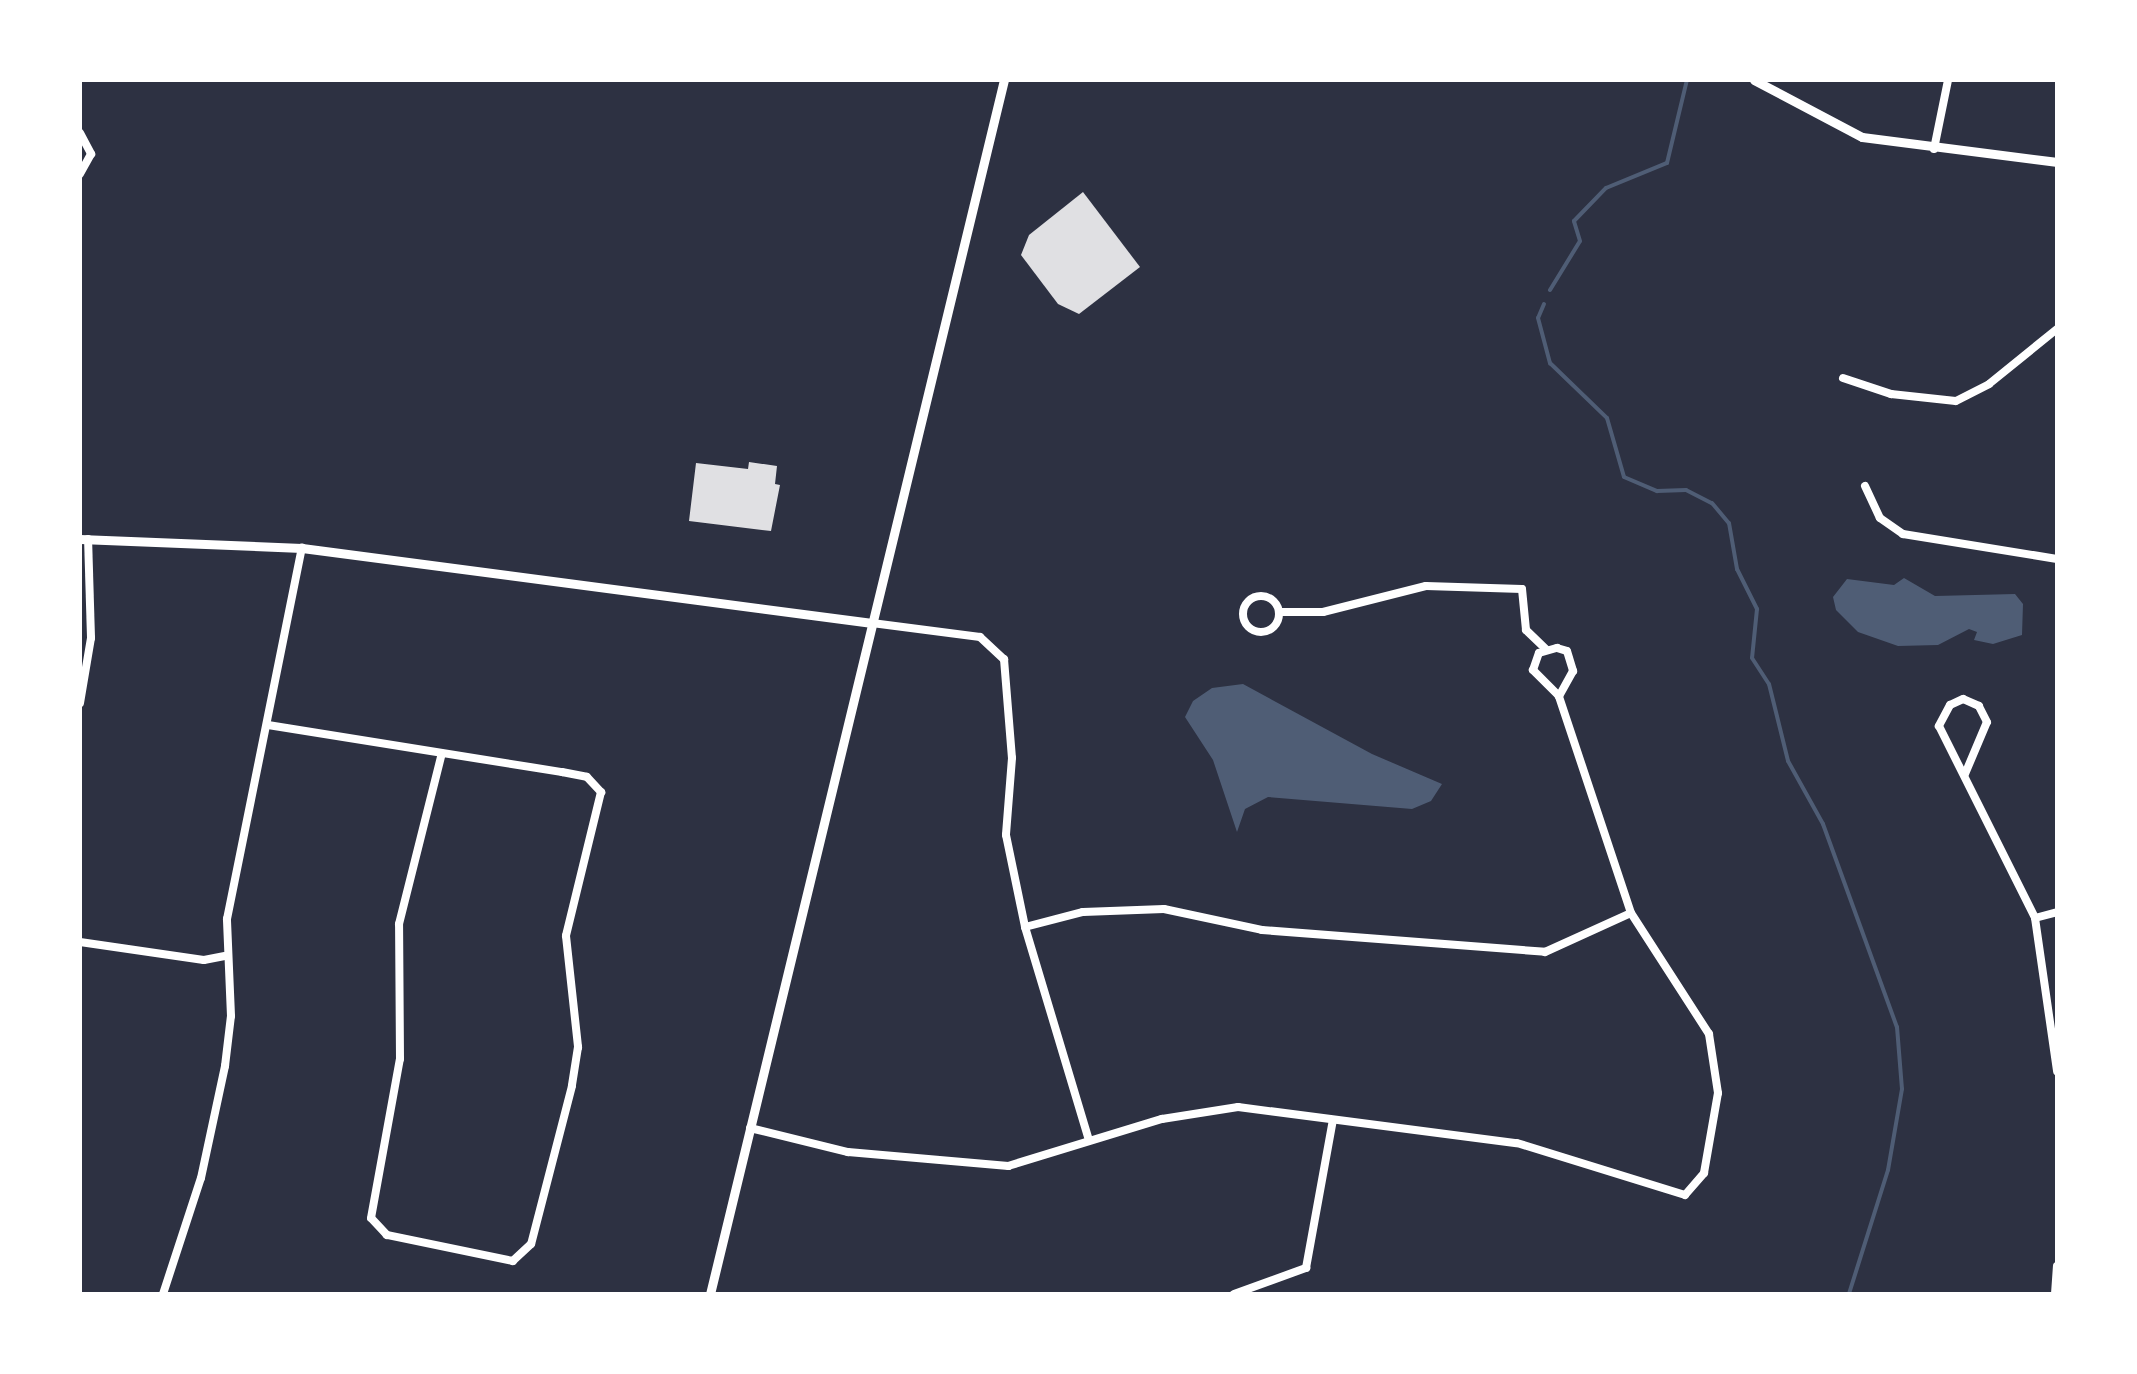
<!DOCTYPE html>
<style>
body{margin:0}
#map{position:relative;width:2137px;height:1374px;overflow:hidden;background:#2d3142;font-family:"Varela Round",sans-serif}
div>[style]{position:absolute}
[style*='--x']{left:calc(var(--x)*1px);top:calc(var(--y)*1px);width:calc(var(--w)*1px);rotate:calc(var(--a)*1deg)}
.water>*{inset:0;background:#4f5d75}
.stream>*{height:4px;margin:-2px;padding:0 2px;transform-origin:2px;border-radius:2px;background:#4f5d75}
.building>*{inset:0;background:#e0e0e3}
.minor>*{height:8px;margin:-4px;padding:0 4px;transform-origin:4px;border-radius:4px;background:#fff}
.minor>.ring{margin:-4px;padding:0;box-sizing:content-box;background:none;border:8px solid #fff;border-radius:50%}
.tertiary>*{height:9px;margin:-4.5px;padding:0 4.5px;transform-origin:4.5px;border-radius:4.5px;background:#fff}
span{translate:-50% -50%;white-space:nowrap;text-align:center;line-height:1.15;-webkit-text-stroke:9px #fff;paint-order:stroke}
.frame{position:absolute;inset:0;border:82px solid #fff;pointer-events:none}
</style>
<div id="map">
<div class="water">
<i style="clip-path:polygon(1904px 578px,1935px 596px,2015px 594px,2023px 604px,2022px 635px,1993px 644px,1974px 640px,1977px 632px,1969px 629px,1938px 645px,1898px 646px,1858px 632px,1836px 610px,1833px 597px,1847px 579px,1894px 585px)"></i>
<i style="clip-path:polygon(1243px 684px,1372px 754px,1442px 784px,1431px 801px,1412px 809px,1268px 797px,1245px 809px,1237px 832px,1213px 760px,1185px 717px,1193px 701px,1212px 688px)"></i>
</div>
<div class="stream">
<i style="--x:1550;--y:290;--w:57;--a:-58.5"></i>
<i style="--x:1580;--y:241;--w:21;--a:-107"></i>
<i style="--x:1574;--y:221;--w:46;--a:-45.9"></i>
<i style="--x:1606;--y:188;--w:66;--a:-22.3"></i>
<i style="--x:1667;--y:163;--w:85;--a:-76.5"></i>
<i style="--x:1544;--y:304;--w:15;--a:113"></i>
<i style="--x:1538;--y:318;--w:47;--a:75.1"></i>
<i style="--x:1550;--y:363;--w:79;--a:44"></i>
<i style="--x:1607;--y:418;--w:61;--a:73.9"></i>
<i style="--x:1624;--y:477;--w:36;--a:23"></i>
<i style="--x:1657;--y:491;--w:29;--a:-2"></i>
<i style="--x:1686;--y:490;--w:29;--a:27"></i>
<i style="--x:1712;--y:503;--w:26;--a:50"></i>
<i style="--x:1729;--y:523;--w:47;--a:80.1"></i>
<i style="--x:1737;--y:569;--w:45;--a:63.4"></i>
<i style="--x:1757;--y:609;--w:49;--a:95.8"></i>
<i style="--x:1752;--y:658;--w:31;--a:57"></i>
<i style="--x:1769;--y:684;--w:79;--a:76.1"></i>
<i style="--x:1788;--y:761;--w:72;--a:60.9"></i>
<i style="--x:1823;--y:824;--w:216;--a:70"></i>
<i style="--x:1897;--y:1027;--w:62;--a:85.4"></i>
<i style="--x:1902;--y:1089;--w:82;--a:99.8"></i>
<i style="--x:1888;--y:1170;--w:130;--a:107.5"></i>
</div>
<div class="building">
<i style="clip-path:polygon(1083px 192px,1140px 267px,1079px 314px,1058px 304px,1021px 255px,1029px 235px)"></i>
<i style="clip-path:polygon(749px 462px,777px 466px,775px 484px,780px 485px,771px 531px,689px 521px,696px 463px,748px 469px)"></i>
</div>
<div class="minor">
<i style="--x:80;--y:133;--w:24;--a:62"></i>
<i style="--x:91;--y:154;--w:23;--a:119"></i>
<i style="--x:1934;--y:149;--w:70;--a:-78.5"></i>
<i style="--x:1843;--y:378;--w:51;--a:18.4"></i>
<i style="--x:1891;--y:394;--w:65;--a:6.1"></i>
<i style="--x:1956;--y:401;--w:37;--a:-27"></i>
<i style="--x:1989;--y:384;--w:87;--a:-39"></i>
<i style="--x:1865;--y:486;--w:35;--a:65"></i>
<i style="--x:1880;--y:518;--w:28;--a:35"></i>
<i style="--x:1903;--y:534;--w:156;--a:9.2"></i>
<i class="ring" style="left:1243px;top:596px;width:28px;height:28px"></i>
<i style="--x:1282;--y:612;--w:41;--a:0"></i>
<i style="--x:1323;--y:612;--w:106;--a:-14.2"></i>
<i style="--x:1426;--y:586;--w:96;--a:1.8"></i>
<i style="--x:1522;--y:589;--w:41;--a:84.4"></i>
<i style="--x:1526;--y:630;--w:28;--a:44"></i>
<i style="--x:872;--y:623;--w:109;--a:7.4"></i>
<i style="--x:980;--y:637;--w:33;--a:43"></i>
<i style="--x:1004;--y:659;--w:99;--a:85.4"></i>
<i style="--x:1012;--y:758;--w:77;--a:94.5"></i>
<i style="--x:1006;--y:835;--w:94;--a:78.3"></i>
<i style="--x:1025;--y:927;--w:223;--a:73.3"></i>
<i style="--x:80;--y:703;--w:66;--a:-80.4"></i>
<i style="--x:91;--y:638;--w:99;--a:-91.7"></i>
<i style="--x:268;--y:725;--w:298;--a:9.1"></i>
<i style="--x:562;--y:772;--w:25;--a:11"></i>
<i style="--x:587;--y:777;--w:21;--a:47"></i>
<i style="--x:601;--y:792;--w:148;--a:103.7"></i>
<i style="--x:566;--y:936;--w:112;--a:83.8"></i>
<i style="--x:578;--y:1047;--w:39;--a:99"></i>
<i style="--x:572;--y:1086;--w:163;--a:104.5"></i>
<i style="--x:531;--y:1244;--w:25;--a:137"></i>
<i style="--x:513;--y:1261;--w:129;--a:-168.3"></i>
<i style="--x:387;--y:1235;--w:23;--a:-133"></i>
<i style="--x:371;--y:1218;--w:162;--a:-79.7"></i>
<i style="--x:400;--y:1059;--w:135;--a:-90.4"></i>
<i style="--x:399;--y:924;--w:176;--a:-75.9"></i>
<i style="--x:1965;--y:774;--w:56;--a:-67.1"></i>
<i style="--x:1987;--y:722;--w:18;--a:-117"></i>
<i style="--x:1979;--y:706;--w:17;--a:-156"></i>
<i style="--x:1963;--y:699;--w:14;--a:155"></i>
<i style="--x:1950;--y:705;--w:24;--a:118"></i>
<i style="--x:1939;--y:726;--w:215;--a:63.4"></i>
<i style="--x:2035;--y:918;--w:155;--a:81.8"></i>
<i style="--x:2035;--y:918;--w:23;--a:-15"></i>
<i style="--x:1025;--y:927;--w:60;--a:-14.5"></i>
<i style="--x:1083;--y:912;--w:81;--a:-2.1"></i>
<i style="--x:1164;--y:909;--w:100;--a:12.1"></i>
<i style="--x:1262;--y:930;--w:284;--a:4.4"></i>
<i style="--x:1545;--y:952;--w:94;--a:-24.4"></i>
<i style="--x:80;--y:942;--w:125;--a:8.3"></i>
<i style="--x:204;--y:960;--w:21;--a:-11"></i>
<i style="--x:750;--y:1128;--w:101;--a:13.8"></i>
<i style="--x:848;--y:1152;--w:161;--a:5"></i>
<i style="--x:1008;--y:1166;--w:161;--a:-17"></i>
<i style="--x:1162;--y:1119;--w:77;--a:-9"></i>
<i style="--x:1238;--y:1107;--w:281;--a:7.4"></i>
<i style="--x:1517;--y:1143;--w:176;--a:17.2"></i>
<i style="--x:1685;--y:1195;--w:29;--a:-49"></i>
<i style="--x:1704;--y:1173;--w:81;--a:-80.1"></i>
<i style="--x:1718;--y:1093;--w:60;--a:-98.7"></i>
<i style="--x:1709;--y:1034;--w:144;--a:-122.8"></i>
<i style="--x:1631;--y:913;--w:229;--a:-108.4"></i>
<i style="--x:1559;--y:696;--w:37;--a:-135"></i>
<i style="--x:1533;--y:670;--w:18;--a:-71"></i>
<i style="--x:1539;--y:653;--w:19;--a:-16"></i>
<i style="--x:1557;--y:648;--w:10;--a:17"></i>
<i style="--x:1567;--y:651;--w:21;--a:73"></i>
<i style="--x:1573;--y:671;--w:29;--a:119"></i>
<i style="--x:163;--y:1294;--w:122;--a:-71.9"></i>
<i style="--x:201;--y:1178;--w:115;--a:-77.9"></i>
<i style="--x:225;--y:1066;--w:50;--a:-83.2"></i>
<i style="--x:231;--y:1016;--w:97;--a:-92.4"></i>
<i style="--x:227;--y:919;--w:379;--a:-78.6"></i>
<i style="--x:1234;--y:1294;--w:77;--a:-19.9"></i>
<i style="--x:1306;--y:1268;--w:150;--a:-79.7"></i>
<i style="--x:2055;--y:1294;--w:28;--a:-86"></i>
</div>
<div class="tertiary">
<i style="--x:1754;--y:80;--w:122;--a:27.8"></i>
<i style="--x:1862;--y:137;--w:197;--a:7.3"></i>
<i style="--x:80;--y:539;--w:222;--a:2.3"></i>
<i style="--x:302;--y:548;--w:575;--a:7.5"></i>
<i style="--x:710;--y:1294;--w:1249;--a:-76.39"></i>
</div>
<div class="frame"></div>
</div>
